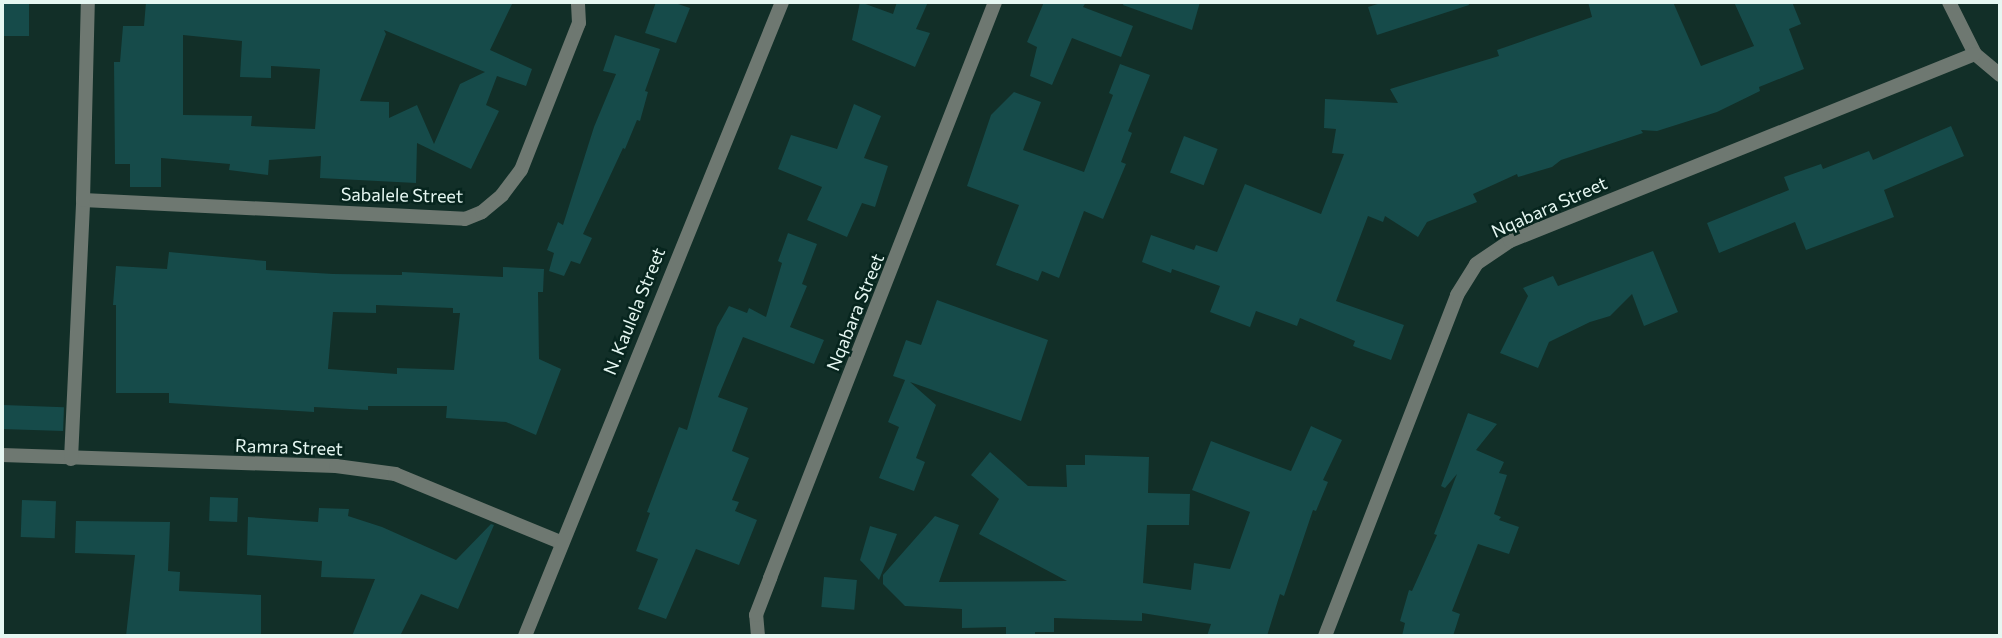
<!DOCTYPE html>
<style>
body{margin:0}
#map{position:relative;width:2002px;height:638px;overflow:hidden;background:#122f28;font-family:Commissioner,sans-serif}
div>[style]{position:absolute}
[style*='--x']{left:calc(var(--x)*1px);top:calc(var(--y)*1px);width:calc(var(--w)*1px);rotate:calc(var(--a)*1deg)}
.building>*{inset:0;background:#164b4a;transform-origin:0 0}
.street>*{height:14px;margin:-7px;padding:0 7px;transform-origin:7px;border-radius:7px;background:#6e7871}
span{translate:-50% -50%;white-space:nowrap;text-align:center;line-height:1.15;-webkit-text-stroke:5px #07251e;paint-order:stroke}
.street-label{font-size:18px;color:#e6f7f2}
.frame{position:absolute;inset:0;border:4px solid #e6f7f2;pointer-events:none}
</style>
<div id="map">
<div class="building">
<i style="left:2px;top:2px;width:27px;height:34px"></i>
<i style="clip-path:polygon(evenodd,146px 2px,513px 2px,490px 50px,532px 69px,526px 86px,497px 76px,486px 105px,499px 111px,471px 169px,417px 143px,416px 183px,320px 178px,321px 156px,269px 160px,268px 175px,229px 170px,230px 164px,161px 158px,161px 187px,130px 187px,130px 164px,115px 164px,114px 62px,120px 62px,123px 26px,144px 26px,146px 2px,384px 30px,485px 72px,460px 84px,434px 144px,417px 105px,389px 118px,389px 102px,360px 101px,386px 34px,384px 30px,146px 2px,183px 35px,242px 41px,240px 77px,271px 78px,271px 66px,320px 69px,315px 129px,251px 126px,252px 116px,183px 115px,183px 35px)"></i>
<i style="clip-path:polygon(656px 2px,672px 2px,690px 8px,676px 43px,645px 33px)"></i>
<i style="clip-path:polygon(860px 2px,893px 14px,897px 2px,928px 2px,916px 29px,930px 33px,915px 67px,852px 40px)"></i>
<i style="clip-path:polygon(1044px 2px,1086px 2px,1083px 7px,1133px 26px,1121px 57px,1072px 38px,1052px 85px,1030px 76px,1037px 47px,1027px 42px)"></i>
<i style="clip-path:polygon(1124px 2px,1200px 2px,1192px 30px,1123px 5px)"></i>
<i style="clip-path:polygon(1384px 2px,1468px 2px,1469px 5px,1377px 35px,1368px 7px)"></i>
<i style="clip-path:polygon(1588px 2px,1673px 2px,1701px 66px,1754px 46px,1734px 2px,1792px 2px,1801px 24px,1789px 29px,1804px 69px,1759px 87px,1760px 91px,1717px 112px,1657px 131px,1641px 130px,1643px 133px,1561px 160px,1552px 167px,1518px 177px,1517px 174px,1473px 194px,1477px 202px,1427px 222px,1418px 237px,1385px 216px,1383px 222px,1368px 216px,1336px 301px,1404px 325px,1391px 360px,1353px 346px,1355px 341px,1300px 318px,1297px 326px,1256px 311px,1250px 327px,1210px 312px,1220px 286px,1172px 269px,1171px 273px,1142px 262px,1151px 235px,1194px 250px,1196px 245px,1217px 252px,1245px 184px,1321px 214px,1344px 154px,1332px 153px,1336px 129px,1324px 128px,1325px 99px,1398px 103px,1390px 89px,1499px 56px,1497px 50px,1592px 17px)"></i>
<i style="clip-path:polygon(615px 35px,660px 49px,645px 91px,648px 92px,640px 121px,637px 120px,625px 149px,623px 148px,583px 234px,592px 238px,580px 264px,571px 261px,564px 276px,549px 271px,554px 253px,547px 250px,558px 222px,563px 225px,594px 127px,616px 74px,603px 71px)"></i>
<i style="clip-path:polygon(1120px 64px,1150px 75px,1128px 131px,1132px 133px,1121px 162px,1126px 164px,1103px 219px,1084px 211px,1059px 278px,1042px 271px,1038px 281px,996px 265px,1019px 205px,967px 186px,991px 115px,1014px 92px,1041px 102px,1023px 150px,1084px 172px,1113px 95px,1109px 93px)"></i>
<i style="clip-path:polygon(854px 104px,881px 116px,864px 158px,888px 166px,875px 207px,862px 203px,847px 237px,807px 220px,822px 187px,778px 169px,791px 135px,837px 149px)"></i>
<i style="clip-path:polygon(1951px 126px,1964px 156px,1884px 190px,1894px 217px,1806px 250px,1795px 222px,1719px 253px,1707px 223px,1789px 190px,1784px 177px,1821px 164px,1823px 169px,1869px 151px,1873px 160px)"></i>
<i style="left:1184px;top:136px;width:36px;height:39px;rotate:21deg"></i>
<i style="clip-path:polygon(788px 233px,817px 244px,802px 284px,807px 286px,790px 327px,824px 340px,814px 364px,743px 337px,718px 397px,748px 408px,732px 451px,749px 458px,732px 500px,739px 502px,735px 511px,757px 520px,739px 565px,696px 549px,666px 619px,638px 609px,658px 559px,636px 551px,650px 513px,647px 512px,679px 427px,687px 430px,717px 327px,729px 306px,747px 313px,749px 308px,766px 317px,782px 263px,778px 261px)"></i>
<i style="clip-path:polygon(1653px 251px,1678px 312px,1644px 326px,1632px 294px,1610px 316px,1590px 322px,1549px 342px,1538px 368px,1500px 353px,1528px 296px,1523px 288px,1553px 276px,1558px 286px)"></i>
<i style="clip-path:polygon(evenodd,169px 252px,266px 261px,266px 270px,333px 274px,402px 275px,402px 272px,503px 277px,503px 267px,544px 269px,543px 292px,538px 292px,539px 359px,561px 369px,536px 435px,506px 422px,446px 418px,447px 406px,368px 406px,368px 410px,314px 407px,314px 412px,169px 403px,169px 393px,116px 393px,116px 305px,113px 305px,116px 266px,167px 269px,169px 252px,376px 305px,453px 308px,453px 313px,460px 313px,454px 370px,397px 368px,397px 374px,328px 369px,333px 312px,376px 313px,376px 305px)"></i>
<i style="clip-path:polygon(937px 300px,1048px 340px,1021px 421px,910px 382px,936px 405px,916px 458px,925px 462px,914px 491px,879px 478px,899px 427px,888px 422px,905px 380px,893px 376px,906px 340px,921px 345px)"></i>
<i style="left:3px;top:405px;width:61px;height:24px;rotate:2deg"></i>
<i style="clip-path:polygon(1468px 413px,1497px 424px,1476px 450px,1504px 462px,1499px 473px,1507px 475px,1494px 514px,1501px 517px,1499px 520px,1519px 527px,1509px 554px,1478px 544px,1452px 611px,1460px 614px,1453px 636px,1402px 636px,1405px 623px,1400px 621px,1409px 590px,1412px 591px,1437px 535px,1434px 534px,1457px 474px,1445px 488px,1441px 486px)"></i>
<i style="clip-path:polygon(1311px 426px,1342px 440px,1323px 480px,1328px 482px,1316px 511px,1313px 510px,1284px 596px,1280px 594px,1267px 636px,1207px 636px,1211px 624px,1142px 613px,1142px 621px,1054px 618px,1054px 632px,1035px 632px,1035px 636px,1006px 636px,1006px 627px,962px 628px,962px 609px,905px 606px,883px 584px,883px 575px,935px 516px,959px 525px,939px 582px,1067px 581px,979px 534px,999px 499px,971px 475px,990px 452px,1028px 486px,1067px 487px,1066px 465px,1085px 465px,1085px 455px,1149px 457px,1148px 493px,1190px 494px,1189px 525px,1147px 525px,1143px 583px,1191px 590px,1194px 563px,1230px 569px,1250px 512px,1192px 490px,1211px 441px,1291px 471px)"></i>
<i style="left:210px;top:497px;width:28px;height:24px;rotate:2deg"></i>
<i style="left:22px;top:500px;width:34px;height:37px;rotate:2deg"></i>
<i style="clip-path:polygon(319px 508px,349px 509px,348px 516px,382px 527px,456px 560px,491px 524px,494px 525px,458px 609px,421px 594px,400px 636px,352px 636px,375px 579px,321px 577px,322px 561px,247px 555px,248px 517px,318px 522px)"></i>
<i style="clip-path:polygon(76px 521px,170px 522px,168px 571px,180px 572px,179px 591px,261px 595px,261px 636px,126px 636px,135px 555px,75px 553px)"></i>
<i style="clip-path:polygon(870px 526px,897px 534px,879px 580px,860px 560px)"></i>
<i style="left:824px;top:577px;width:33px;height:30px;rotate:5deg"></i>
</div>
<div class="street">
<i style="--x:1949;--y:2;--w:58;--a:63.4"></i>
<i style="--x:1975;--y:54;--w:33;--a:40"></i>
<i style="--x:83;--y:200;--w:382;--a:2.8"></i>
<i style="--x:465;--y:219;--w:18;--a:-22"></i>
<i style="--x:482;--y:212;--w:26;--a:-40"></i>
<i style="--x:502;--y:195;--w:31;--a:-53"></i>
<i style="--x:521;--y:170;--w:158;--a:-68.5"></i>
<i style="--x:579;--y:23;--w:21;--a:-93"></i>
<i style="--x:2;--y:455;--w:334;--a:1.9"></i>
<i style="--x:336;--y:466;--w:60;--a:7.7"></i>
<i style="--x:395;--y:474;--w:178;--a:22.4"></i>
<i style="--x:71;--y:459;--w:259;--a:-87.3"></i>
<i style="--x:83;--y:200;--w:198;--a:-88.6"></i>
<i style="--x:525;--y:636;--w:684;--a:-67.93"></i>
<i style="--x:758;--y:636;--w:21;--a:-95"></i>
<i style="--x:756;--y:615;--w:40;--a:-69"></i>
<i style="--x:770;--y:578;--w:618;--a:-68.66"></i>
<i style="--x:1325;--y:636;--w:366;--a:-68.8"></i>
<i style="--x:1457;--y:295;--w:36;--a:-58"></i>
<i style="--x:1476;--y:264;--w:41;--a:-34.1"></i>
<i style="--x:1510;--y:241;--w:501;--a:-21.91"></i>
</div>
<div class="street-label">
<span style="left:402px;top:195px;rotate:1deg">Sabalele Street</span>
<span style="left:1549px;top:207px;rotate:-24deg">Nqabara Street</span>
<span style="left:634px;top:311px;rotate:-68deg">N. Kaulela Street</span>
<span style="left:855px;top:312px;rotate:-68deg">Nqabara Street</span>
<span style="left:289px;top:447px;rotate:2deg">Ramra Street</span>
</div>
<div class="frame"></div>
</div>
